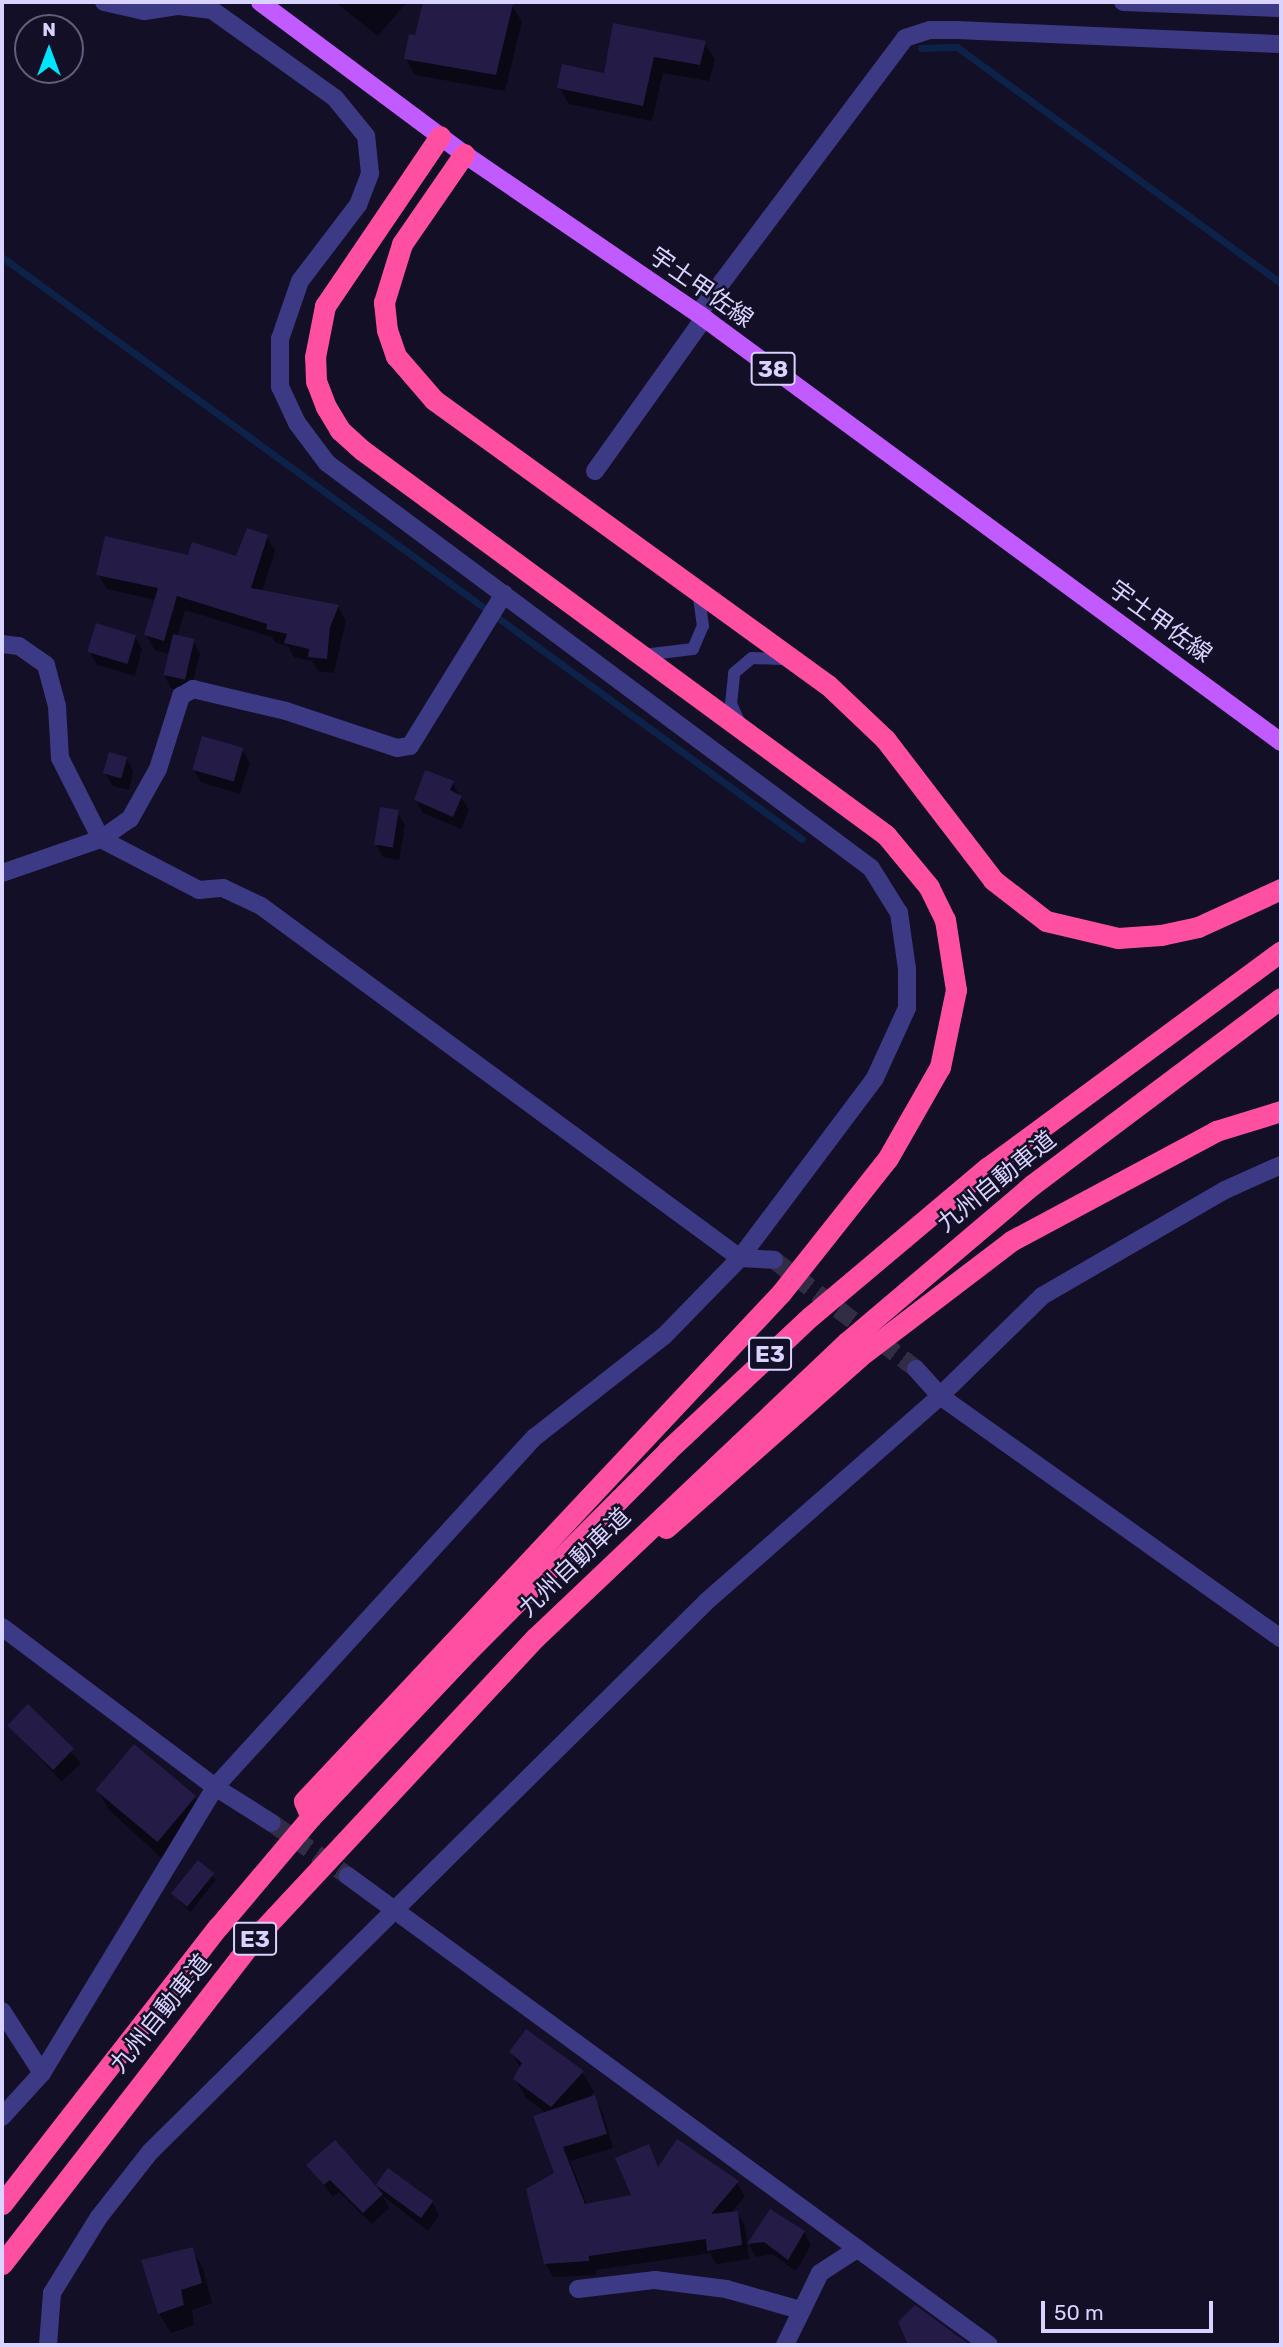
<!DOCTYPE html>
<meta charset="utf-8">
<style>
body{margin:0}
#map{position:relative;width:1283px;height:2347px;overflow:hidden;background:#130f26;font-family:Rubik,"Noto Sans JP",sans-serif}
div>[style]{position:absolute}
[style*='--x']{left:calc(var(--x)*1px);top:calc(var(--y)*1px);width:calc(var(--w)*1px);rotate:calc(var(--a)*1deg)}
.shadow>*{inset:0;background:#0007;transform-origin:0 0}
.stream>*{height:7px;margin:-3.5px;padding:0 3.5px;transform-origin:3.5px;border-radius:3.5px;background:#0c2248}
.building>*{inset:0;background:#241b47;transform-origin:0 0}
.minor-tunnel>*{height:18px;margin-top:-9px;transform-origin:0;background:repeating-linear-gradient(90deg,#312d47 0 18px,transparent 0 27px)}
.tertiary-tunnel>*{height:18px;margin-top:-9px;transform-origin:0;background:repeating-linear-gradient(90deg,#312d47 0 18px,transparent 0 27px)}
.service>*{height:12px;margin:-6px;padding:0 6px;transform-origin:6px;border-radius:6px;background:#3d3a85}
.minor>*{height:18px;margin:-9px;padding:0 9px;transform-origin:9px;border-radius:9px;background:#3d3a85}
.tertiary>*{height:18px;margin:-9px;padding:0 9px;transform-origin:9px;border-radius:9px;background:#3d3a85}
.primary>*{height:18px;margin:-9px;padding:0 9px;transform-origin:9px;border-radius:9px;background:#c25bff}
.motorway>*{height:21px;margin:-10.5px;padding:0 10.5px;transform-origin:10.5px;border-radius:10.5px;background:#ff4fa3}
span{translate:-50% -50%;white-space:nowrap;text-align:center;line-height:1.15;-webkit-text-stroke:5px #130f26;paint-order:stroke}
.shield-label span{padding:2px 5px;background:#130f26;border:2px solid;border-radius:5px;-webkit-text-stroke-width:0}
.shield-label{font-size:23px;color:#d9d4ff;font-weight:700}
.street-label{font-size:24px;color:#d9d4ff}
.frame{position:absolute;inset:0;border:4px solid #d9d4ff;pointer-events:none}
.north{position:absolute;left:14px;top:14px;width:70px;height:70px;box-sizing:border-box;background:#130f26;border:2px solid #625e7d;border-radius:50%;rotate:0deg;font-size:19px;font-weight:700;line-height:28px;text-align:center;color:#d9d4ff}
.north::after{content:'';display:block;margin:auto;width:24px;height:32px;background:#00e5ff;clip-path:polygon(50% 0,100% 100%,50% 72%,0 100%)}
.scale{position:absolute;left:1041px;top:2301px;width:172px;height:32px;box-sizing:border-box;border:4px solid #d9d4ff;border-top:0;padding-left:9px;font-size:21px;line-height:24px;white-space:nowrap;color:#d9d4ff;-webkit-text-stroke:5px #130f26;paint-order:stroke}
</style>
<div id="map">
<div class="shadow">
<i style="clip-path:polygon(335px 2px,407px 2px,378px 36px)"></i>
<i style="clip-path:polygon(424px 2px,512px 6px,522px 22px,505px 91px,415px 75px,406px 59px,417px 37px)"></i>
<i style="clip-path:polygon(615px 25px,705px 43px,715px 60px,709px 81px,663px 73px,652px 121px,569px 104px,559px 87px,606px 75px)"></i>
<i style="clip-path:polygon(267px 537px,275px 551px,262px 592px,338px 607px,346px 621px,334px 673px,318px 671px,312px 661px,294px 657px,288px 646px,276px 643px,272px 637px,185px 610px,177px 637px,193px 641px,200px 654px,190px 693px,171px 688px,164px 675px,169px 654px,155px 650px,146px 635px,156px 600px,107px 589px,98px 574px,189px 557px,237px 558px)"></i>
<i style="clip-path:polygon(135px 636px,142px 649px,135px 676px,97px 665px,90px 652px)"></i>
<i style="clip-path:polygon(242px 750px,250px 763px,240px 794px,201px 782px,193px 769px)"></i>
<i style="clip-path:polygon(126px 758px,133px 771px,129px 790px,113px 786px,105px 773px)"></i>
<i style="clip-path:polygon(452px 783px,469px 810px,461px 829px,423px 813px,416px 800px)"></i>
<i style="clip-path:polygon(397px 812px,405px 825px,399px 860px,383px 857px,376px 844px)"></i>
<i style="left:28px;top:1706px;width:78px;height:27px;rotate:47deg"></i>
<i style="clip-path:polygon(98px 1791px,195px 1797px,206px 1817px,168px 1864px,109px 1810px)"></i>
<i style="clip-path:polygon(199px 1863px,216px 1880px,190px 1912px,172px 1893px)"></i>
<i style="clip-path:polygon(511px 2052px,582px 2072px,594px 2092px,586px 2100px,594px 2097px,602px 2111px,613px 2148px,570px 2161px,587px 2205px,633px 2196px,648px 2147px,659px 2168px,737px 2183px,745px 2196px,731px 2213px,737px 2212px,745px 2226px,749px 2259px,716px 2264px,710px 2253px,596px 2270px,596px 2275px,553px 2277px,545px 2263px,556px 2174px,546px 2113px,526px 2098px,515px 2079px,521px 2069px)"></i>
<i style="clip-path:polygon(308px 2165px,380px 2193px,377px 2185px,432px 2202px,439px 2215px,428px 2231px,383px 2196px,389px 2208px,372px 2224px,339px 2192px,333px 2197px)"></i>
<i style="clip-path:polygon(770px 2212px,804px 2232px,811px 2245px,796px 2271px,772px 2254px,756px 2257px,749px 2245px)"></i>
<i style="clip-path:polygon(192px 2249px,203px 2269px,212px 2303px,192px 2310px,194px 2325px,171px 2333px,159px 2313px)"></i>
</div>
<div class="stream">
<i style="--x:921;--y:48;--w:36;--a:-2"></i>
<i style="--x:957;--y:47;--w:401;--a:36.1"></i>
<i style="--x:2;--y:257;--w:989;--a:36.04"></i>
</div>
<div class="building">
<i style="clip-path:polygon(423px 2px,513px 4px,496px 75px,404px 59px,409px 34px,415px 35px)"></i>
<i style="clip-path:polygon(613px 23px,706px 41px,700px 65px,654px 57px,643px 106px,557px 88px,562px 64px,604px 73px)"></i>
<i style="clip-path:polygon(247px 528px,268px 535px,251px 588px,339px 605px,330px 627px,327px 659px,308px 657px,309px 649px,284px 643px,287px 634px,266px 629px,267px 624px,177px 596px,164px 641px,144px 635px,158px 588px,96px 575px,105px 536px,188px 555px,192px 542px,236px 556px)"></i>
<i style="left:96px;top:623px;width:42px;height:30px;rotate:17deg"></i>
<i style="left:173px;top:634px;width:22px;height:42px;rotate:13deg"></i>
<i style="left:202px;top:736px;width:43px;height:35px;rotate:16deg"></i>
<i style="left:109px;top:752px;width:19px;height:22px;rotate:16deg"></i>
<i style="clip-path:polygon(425px 770px,454px 781px,450px 790px,462px 796px,453px 817px,414px 800px)"></i>
<i style="left:380px;top:807px;width:19px;height:38px;rotate:9deg"></i>
<i style="left:28px;top:1704px;width:64px;height:30px;rotate:44deg"></i>
<i style="left:134px;top:1744px;width:81px;height:60px;rotate:40deg"></i>
<i style="left:198px;top:1860px;width:21px;height:43px;rotate:39deg"></i>
<i style="clip-path:polygon(526px 2029px,584px 2071px,551px 2107px,513px 2079px,522px 2063px,509px 2052px)"></i>
<i style="clip-path:polygon(595px 2095px,607px 2134px,563px 2147px,585px 2204px,631px 2195px,615px 2158px,649px 2144px,658px 2167px,677px 2139px,739px 2181px,711px 2214px,738px 2211px,742px 2245px,707px 2251px,706px 2239px,589px 2256px,589px 2261px,544px 2264px,526px 2189px,554px 2173px,533px 2116px)"></i>
<i style="clip-path:polygon(335px 2140px,383px 2194px,363px 2213px,330px 2180px,324px 2185px,306px 2165px)"></i>
<i style="left:388px;top:2168px;width:56px;height:21px;rotate:36deg"></i>
<i style="clip-path:polygon(770px 2209px,805px 2231px,788px 2260px,764px 2242px,747px 2244px)"></i>
<i style="clip-path:polygon(193px 2247px,202px 2283px,181px 2290px,184px 2305px,158px 2314px,141px 2260px)"></i>
<i style="clip-path:polygon(915px 2305px,970px 2345px,908px 2345px,898px 2322px)"></i>
</div>
<div class="minor-tunnel">
<i style="--x:774;--y:1260;--w:179;--a:37.5"></i>
</div>
<div class="tertiary-tunnel">
<i style="--x:272;--y:1823;--w:93;--a:34.9"></i>
</div>
<div class="service">
<i style="--x:643;--y:655;--w:50;--a:-6.8"></i>
<i style="--x:693;--y:649;--w:25;--a:-67"></i>
<i style="--x:703;--y:626;--w:34;--a:-98"></i>
<i style="--x:741;--y:726;--w:24;--a:-114"></i>
<i style="--x:731;--y:704;--w:31;--a:-84"></i>
<i style="--x:734;--y:673;--w:23;--a:-40"></i>
<i style="--x:752;--y:658;--w:36;--a:2"></i>
</div>
<div class="minor">
<i style="--x:1123;--y:2;--w:158;--a:2.2"></i>
<i style="--x:698;--y:314;--w:345;--a:-53.1"></i>
<i style="--x:905;--y:38;--w:26;--a:-18"></i>
<i style="--x:930;--y:30;--w:27;--a:0"></i>
<i style="--x:957;--y:30;--w:324;--a:2.5"></i>
<i style="--x:595;--y:471;--w:188;--a:-54.5"></i>
<i style="--x:2;--y:644;--w:17;--a:7"></i>
<i style="--x:19;--y:646;--w:33;--a:35"></i>
<i style="--x:46;--y:665;--w:42;--a:75"></i>
<i style="--x:57;--y:706;--w:52;--a:86.7"></i>
<i style="--x:60;--y:758;--w:91;--a:63.2"></i>
<i style="--x:101;--y:839;--w:110;--a:27.5"></i>
<i style="--x:199;--y:890;--w:24;--a:-5"></i>
<i style="--x:223;--y:888;--w:42;--a:25.3"></i>
<i style="--x:261;--y:906;--w:594;--a:36.31"></i>
<i style="--x:740;--y:1258;--w:34;--a:3"></i>
<i style="--x:2;--y:873;--w:105;--a:-19"></i>
<i style="--x:101;--y:839;--w:35;--a:-35"></i>
<i style="--x:130;--y:819;--w:57;--a:-60.8"></i>
<i style="--x:158;--y:769;--w:77;--a:-72.5"></i>
<i style="--x:181;--y:696;--w:14;--a:-30"></i>
<i style="--x:193;--y:689;--w:96;--a:13.3"></i>
<i style="--x:286;--y:711;--w:117;--a:18.4"></i>
<i style="--x:397;--y:748;--w:13;--a:-9"></i>
<i style="--x:410;--y:746;--w:179;--a:-58.3"></i>
<i style="--x:916;--y:1369;--w:36;--a:48"></i>
<i style="--x:940;--y:1396;--w:418;--a:35.4"></i>
<i style="--x:2;--y:2011;--w:74;--a:57.2"></i>
<i style="--x:2;--y:2117;--w:59;--a:-47.7"></i>
<i style="--x:42;--y:2073;--w:334;--a:-58.8"></i>
<i style="--x:215;--y:1787;--w:474;--a:-47.6"></i>
<i style="--x:535;--y:1437;--w:164;--a:-38.1"></i>
<i style="--x:664;--y:1336;--w:109;--a:-45.7"></i>
<i style="--x:740;--y:1258;--w:225;--a:-53.1"></i>
<i style="--x:875;--y:1078;--w:77;--a:-65.4"></i>
<i style="--x:907;--y:1008;--w:39;--a:-90"></i>
<i style="--x:907;--y:969;--w:57;--a:-98.1"></i>
<i style="--x:899;--y:913;--w:53;--a:-121.9"></i>
<i style="--x:871;--y:868;--w:678;--a:-143.33"></i>
<i style="--x:327;--y:463;--w:50;--a:-126.9"></i>
<i style="--x:297;--y:423;--w:40;--a:-115"></i>
<i style="--x:280;--y:387;--w:48;--a:-90"></i>
<i style="--x:280;--y:339;--w:61;--a:-71"></i>
<i style="--x:300;--y:281;--w:96;--a:-52.7"></i>
<i style="--x:358;--y:205;--w:34;--a:-69"></i>
<i style="--x:370;--y:173;--w:37;--a:-96"></i>
<i style="--x:366;--y:136;--w:49;--a:-129.2"></i>
<i style="--x:335;--y:98;--w:151;--a:-144.4"></i>
<i style="--x:212;--y:10;--w:35;--a:-173"></i>
<i style="--x:177;--y:6;--w:33;--a:171"></i>
<i style="--x:144;--y:11;--w:41;--a:-167.3"></i>
<i style="--x:578;--y:2289;--w:78;--a:-6.7"></i>
<i style="--x:655;--y:2280;--w:72;--a:7.2"></i>
<i style="--x:726;--y:2289;--w:77;--a:15.8"></i>
<i style="--x:48;--y:2345;--w:52;--a:-85.6"></i>
<i style="--x:52;--y:2293;--w:89;--a:-58.3"></i>
<i style="--x:99;--y:2217;--w:83;--a:-51.9"></i>
<i style="--x:150;--y:2152;--w:783;--a:-44.69"></i>
<i style="--x:707;--y:1601;--w:310;--a:-41.3"></i>
<i style="--x:940;--y:1396;--w:143;--a:-44.4"></i>
<i style="--x:1042;--y:1296;--w:211;--a:-30.1"></i>
<i style="--x:1225;--y:1190;--w:61;--a:-24.1"></i>
<i style="--x:785;--y:2345;--w:80;--a:-64.1"></i>
<i style="--x:820;--y:2273;--w:44;--a:-33"></i>
</div>
<div class="tertiary">
<i style="--x:2;--y:1627;--w:266;--a:36.9"></i>
<i style="--x:215;--y:1787;--w:67;--a:32.3"></i>
<i style="--x:348;--y:1876;--w:794;--a:36.19"></i>
</div>
<div class="primary">
<i style="--x:260;--y:2;--w:254;--a:36.7"></i>
<i style="--x:464;--y:154;--w:291;--a:34.3"></i>
<i style="--x:704;--y:318;--w:716;--a:36.31"></i>
</div>
<div class="motorway">
<i style="--x:464;--y:154;--w:109;--a:124.6"></i>
<i style="--x:402;--y:244;--w:61;--a:107.2"></i>
<i style="--x:384;--y:302;--w:28;--a:84"></i>
<i style="--x:387;--y:330;--w:28;--a:71"></i>
<i style="--x:396;--y:356;--w:58;--a:49.2"></i>
<i style="--x:434;--y:400;--w:486;--a:35.9"></i>
<i style="--x:828;--y:685;--w:79;--a:43.5"></i>
<i style="--x:885;--y:739;--w:178;--a:52.5"></i>
<i style="--x:993;--y:880;--w:67;--a:37.7"></i>
<i style="--x:1046;--y:921;--w:74;--a:13.3"></i>
<i style="--x:1118;--y:938;--w:43;--a:-4"></i>
<i style="--x:1161;--y:935;--w:38;--a:-12"></i>
<i style="--x:1198;--y:927;--w:91;--a:-24.6"></i>
<i style="--x:666;--y:1528;--w:258;--a:-41.5"></i>
<i style="--x:859;--y:1357;--w:191;--a:-37.3"></i>
<i style="--x:1011;--y:1241;--w:233;--a:-28.2"></i>
<i style="--x:1216;--y:1131;--w:68;--a:-17.1"></i>
<i style="--x:311;--y:1817;--w:17;--a:-114"></i>
<i style="--x:304;--y:1801;--w:697;--a:-46.8"></i>
<i style="--x:781;--y:1293;--w:172;--a:-51.6"></i>
<i style="--x:888;--y:1158;--w:105;--a:-60.3"></i>
<i style="--x:940;--y:1067;--w:79;--a:-78.3"></i>
<i style="--x:956;--y:990;--w:71;--a:-98.9"></i>
<i style="--x:945;--y:920;--w:37;--a:-116"></i>
<i style="--x:929;--y:887;--w:67;--a:-129.6"></i>
<i style="--x:886;--y:835;--w:650;--a:-143.69"></i>
<i style="--x:362;--y:450;--w:30;--a:-138"></i>
<i style="--x:340;--y:430;--w:27;--a:-121"></i>
<i style="--x:326;--y:407;--w:28;--a:-111"></i>
<i style="--x:316;--y:381;--w:24;--a:-92"></i>
<i style="--x:315;--y:357;--w:52;--a:-78.9"></i>
<i style="--x:325;--y:306;--w:205;--a:-55.9"></i>
<i style="--x:2;--y:2204;--w:351;--a:-52.1"></i>
<i style="--x:218;--y:1927;--w:144;--a:-49.8"></i>
<i style="--x:311;--y:1817;--w:227;--a:-46.6"></i>
<i style="--x:467;--y:1652;--w:284;--a:-45.1"></i>
<i style="--x:667;--y:1451;--w:197;--a:-43.2"></i>
<i style="--x:811;--y:1316;--w:230;--a:-40.1"></i>
<i style="--x:987;--y:1168;--w:365;--a:-36.4"></i>
<i style="--x:2;--y:2264;--w:414;--a:-52.2"></i>
<i style="--x:256;--y:1937;--w:410;--a:-47"></i>
<i style="--x:536;--y:1637;--w:429;--a:-43.5"></i>
<i style="--x:847;--y:1342;--w:243;--a:-40.3"></i>
<i style="--x:1032;--y:1185;--w:311;--a:-36.9"></i>
</div>
<div class="shield-label">
<span style="left:773px;top:369px">38</span>
<span style="left:770px;top:1354px">E3</span>
<span style="left:255px;top:1939px">E3</span>
</div>
<div class="street-label">
<span style="left:701px;top:288px;rotate:35deg">宇土甲佐線</span>
<span style="left:1160px;top:622px;rotate:36deg">宇土甲佐線</span>
<span style="left:997px;top:1182px;rotate:-39deg">九州自動車道</span>
<span style="left:575px;top:1563px;rotate:-44deg">九州自動車道</span>
<span style="left:161px;top:2014px;rotate:-51deg">九州自動車道</span>
</div>
<div class="frame"></div>
<div class="north">N</div>
<div class="scale">50 m</div>
</div>
